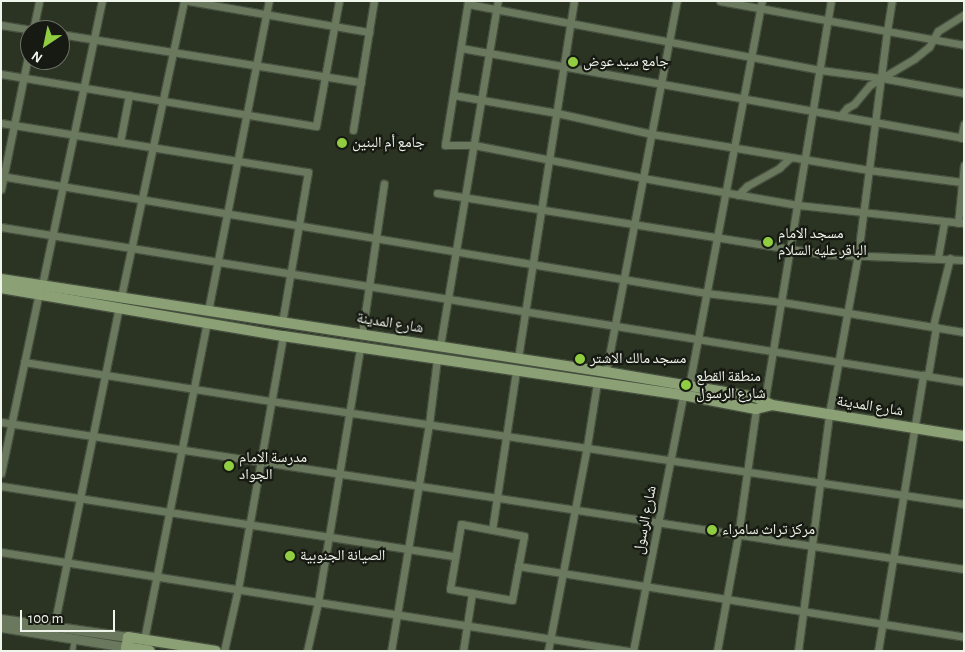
<!DOCTYPE html>
<meta charset="utf-8">
<style>
body{margin:0}
#map{position:relative;width:965px;height:652px;overflow:hidden;background:#2b3423;font-family:"Alegreya Sans","Noto Naskh Arabic",sans-serif}
div>[style]{position:absolute}
[style*='--x']{left:calc(var(--x)*1px);top:calc(var(--y)*1px);width:calc(var(--w)*1px);rotate:calc(var(--a)*1deg)}
.roads{filter:drop-shadow(1px 0 #464f3f) drop-shadow(-1px 0 #464f3f) drop-shadow(0 1px #464f3f) drop-shadow(0 -1px #464f3f)}
.pedestrian>*{height:5px;margin:-2.5px;padding:0 2.5px;transform-origin:2.5px;border-radius:2.5px;background:#6a795d}
.minor>*{height:7px;margin:-3.5px;padding:0 3.5px;transform-origin:3.5px;border-radius:3.5px;background:#6a795d}
.tertiary>*{height:9px;margin:-4.5px;padding:0 4.5px;transform-origin:4.5px;border-radius:4.5px;background:#6a795d}
.secondary>*{height:10px;margin:-5px;padding:0 5px;transform-origin:5px;border-radius:5px;background:#8ba175}
.dots>*{width:14px;height:14px;translate:-50% -50%;box-sizing:border-box;border:2px solid #161a12;border-radius:50%}
span{translate:-50% -50%;white-space:nowrap;text-align:center;line-height:1.15;-webkit-text-stroke:4.5px #161a12;paint-order:stroke}
.poi-label{font-size:15px;color:#eff5ea}
.left{translate:0 -50%;text-align:left}
.street-label{font-size:15px;color:#eff5ea}
.frame{position:absolute;inset:0;border:2px solid #eff5ea;pointer-events:none}
.north{position:absolute;left:20px;top:20px;width:50px;height:50px;box-sizing:border-box;background:#161a12;border:1px solid #6d7268;border-radius:50%;rotate:214deg;font-size:14px;font-weight:700;line-height:20px;text-align:center;color:#eff5ea}
.north::after{content:'';display:block;margin:auto;width:18px;height:22px;background:#90cd40;clip-path:polygon(50% 0,100% 100%,50% 72%,0 100%)}
.scale{position:absolute;left:20px;top:610px;width:95px;height:22px;box-sizing:border-box;border:2px solid #eff5ea;border-top:0;padding-left:6px;font-size:15px;line-height:18px;white-space:nowrap;color:#eff5ea;-webkit-text-stroke:4px #161a12;paint-order:stroke}
</style>
<div id="map">
<div class="roads">
<div class="pedestrian">
<i style="--x:72;--y:651;--w:13;--a:-81"></i>
</div>
<div class="minor">
<i style="--x:189;--y:1;--w:183;--a:9.8"></i>
<i style="--x:468;--y:1;--w:146;--a:99.1"></i>
<i style="--x:445;--y:145;--w:29;--a:0"></i>
<i style="--x:474;--y:145;--w:172;--a:11"></i>
<i style="--x:643;--y:178;--w:157;--a:9.9"></i>
<i style="--x:798;--y:205;--w:167;--a:6.2"></i>
<i style="--x:720;--y:1;--w:248;--a:10.2"></i>
<i style="--x:468;--y:4;--w:358;--a:10.6"></i>
<i style="--x:820;--y:70;--w:63;--a:7.4"></i>
<i style="--x:882;--y:78;--w:83;--a:10.4"></i>
<i style="--x:1;--y:25;--w:33;--a:9"></i>
<i style="--x:33;--y:30;--w:30;--a:-78"></i>
<i style="--x:60;--y:34;--w:305;--a:9.1"></i>
<i style="--x:461;--y:48;--w:511;--a:10.14"></i>
<i style="--x:1;--y:74;--w:319;--a:9.4"></i>
<i style="--x:316;--y:126;--w:127;--a:-79.6"></i>
<i style="--x:453;--y:95;--w:106;--a:9.8"></i>
<i style="--x:557;--y:113;--w:97;--a:12.5"></i>
<i style="--x:652;--y:134;--w:220;--a:9.4"></i>
<i style="--x:869;--y:170;--w:93;--a:7.4"></i>
<i style="--x:840;--y:116;--w:11;--a:-49"></i>
<i style="--x:847;--y:108;--w:8;--a:-30"></i>
<i style="--x:854;--y:104;--w:25;--a:-50"></i>
<i style="--x:870;--y:85;--w:51;--a:-30.6"></i>
<i style="--x:914;--y:59;--w:19;--a:-39"></i>
<i style="--x:929;--y:47;--w:18;--a:-61"></i>
<i style="--x:938;--y:31;--w:31;--a:-32"></i>
<i style="--x:1;--y:123;--w:311;--a:9.1"></i>
<i style="--x:308;--y:172;--w:152;--a:99.8"></i>
<i style="--x:353;--y:130;--w:131;--a:-80.8"></i>
<i style="--x:961;--y:138;--w:14;--a:-78"></i>
<i style="--x:120;--y:142;--w:48;--a:-79.2"></i>
<i style="--x:1;--y:176;--w:715;--a:9.42"></i>
<i style="--x:706;--y:293;--w:77;--a:6.8"></i>
<i style="--x:782;--y:302;--w:184;--a:9.4"></i>
<i style="--x:1;--y:189;--w:146;--a:-78.5"></i>
<i style="--x:437;--y:193;--w:388;--a:9"></i>
<i style="--x:820;--y:254;--w:144;--a:2.4"></i>
<i style="--x:738;--y:195;--w:13;--a:-45"></i>
<i style="--x:747;--y:186;--w:37;--a:-29"></i>
<i style="--x:779;--y:168;--w:16;--a:-43"></i>
<i style="--x:958;--y:223;--w:58;--a:-84.1"></i>
<i style="--x:1;--y:227;--w:975;--a:9.14"></i>
<i style="--x:938;--y:257;--w:36;--a:-80"></i>
<i style="--x:42;--y:285;--w:290;--a:-78.1"></i>
<i style="--x:121;--y:297;--w:303;--a:-78"></i>
<i style="--x:208;--y:311;--w:316;--a:-78.9"></i>
<i style="--x:933;--y:326;--w:70;--a:-76"></i>
<i style="--x:362;--y:334;--w:152;--a:-81.7"></i>
<i style="--x:440;--y:346;--w:350;--a:-80.5"></i>
<i style="--x:518;--y:358;--w:361;--a:-81.1"></i>
<i style="--x:24;--y:362;--w:250;--a:9"></i>
<i style="--x:271;--y:401;--w:701;--a:8.45"></i>
<i style="--x:606;--y:372;--w:378;--a:-79.2"></i>
<i style="--x:928;--y:375;--w:49;--a:-80.5"></i>
<i style="--x:689;--y:386;--w:392;--a:-79.3"></i>
<i style="--x:764;--y:405;--w:410;--a:-80.6"></i>
<i style="--x:1;--y:422;--w:974;--a:8.68"></i>
<i style="--x:1;--y:473;--w:184;--a:-78.1"></i>
<i style="--x:1;--y:486;--w:459;--a:8.8"></i>
<i style="--x:461;--y:524;--w:64;--a:10.8"></i>
<i style="--x:524;--y:536;--w:65;--a:100.6"></i>
<i style="--x:512;--y:600;--w:63;--a:-169.9"></i>
<i style="--x:450;--y:589;--w:66;--a:-80.4"></i>
<i style="--x:492;--y:530;--w:161;--a:-81.4"></i>
<i style="--x:1;--y:552;--w:635;--a:8.97"></i>
<i style="--x:518;--y:566;--w:452;--a:9"></i>
<i style="--x:54;--y:626;--w:326;--a:-78.5"></i>
<i style="--x:144;--y:640;--w:324;--a:-78.8"></i>
<i style="--x:224;--y:651;--w:64;--a:-77.3"></i>
<i style="--x:238;--y:589;--w:257;--a:-79.9"></i>
<i style="--x:307;--y:651;--w:50;--a:-77.3"></i>
<i style="--x:318;--y:602;--w:258;--a:-80.6"></i>
<i style="--x:391;--y:651;--w:230;--a:-80.5"></i>
<i style="--x:429;--y:424;--w:65;--a:-83"></i>
<i style="--x:463;--y:651;--w:59;--a:-81.2"></i>
<i style="--x:548;--y:651;--w:209;--a:-79.2"></i>
<i style="--x:587;--y:446;--w:64;--a:-81"></i>
<i style="--x:633;--y:651;--w:261;--a:-78.9"></i>
<i style="--x:717;--y:651;--w:117;--a:-79.7"></i>
<i style="--x:738;--y:536;--w:128;--a:-81.9"></i>
<i style="--x:798;--y:651;--w:239;--a:-82.5"></i>
<i style="--x:829;--y:414;--w:163;--a:-79.7"></i>
<i style="--x:858;--y:254;--w:225;--a:-82.6"></i>
<i style="--x:887;--y:31;--w:30;--a:-81"></i>
<i style="--x:878;--y:651;--w:280;--a:-80.7"></i>
</div>
<div class="tertiary">
<i style="--x:1;--y:619;--w:128;--a:8.1"></i>
<i style="--x:1;--y:627;--w:127;--a:9.1"></i>
</div>
<div class="secondary">
<i style="--x:1;--y:279;--w:612;--a:8.74"></i>
<i style="--x:606;--y:372;--w:151;--a:9.5"></i>
<i style="--x:755;--y:397;--w:19;--a:25"></i>
<i style="--x:772;--y:405;--w:194;--a:9.2"></i>
<i style="--x:1;--y:288;--w:286;--a:9.7"></i>
<i style="--x:283;--y:336;--w:404;--a:8.4"></i>
<i style="--x:683;--y:395;--w:74;--a:10.9"></i>
<i style="--x:756;--y:409;--w:16;--a:-14"></i>
<i style="--x:126;--y:647;--w:24;--a:9"></i>
<i style="--x:126;--y:651;--w:14;--a:-82"></i>
<i style="--x:128;--y:637;--w:89;--a:9"></i>
</div>
</div>
<div class="dots">
<i style="left:573px;top:62px;background:#90cd40"></i>
<i style="left:342px;top:143px;background:#90cd40"></i>
<i style="left:768px;top:242px;background:#90cd40"></i>
<i style="left:580px;top:359px;background:#90cd40"></i>
<i style="left:686px;top:385px;background:#90cd40"></i>
<i style="left:229px;top:466px;background:#90cd40"></i>
<i style="left:712px;top:530px;background:#90cd40"></i>
<i style="left:290px;top:556px;background:#90cd40"></i>
</div>
<div class="poi-label">
<span class="left" style="left:583px;top:62px">جامع سيد عوض</span>
<span class="left" style="left:352px;top:143px">جامع أم البنين</span>
<span class="left" style="left:778px;top:242px">مسجد الامام<br>الباقر عليه السلام</span>
<span class="left" style="left:590px;top:359px">مسجد مالك الاشتر</span>
<span class="left" style="left:696px;top:385px">منطقة القطع<br>شارع الرسول</span>
<span class="left" style="left:239px;top:466px">مدرسة الامام<br>الجواد</span>
<span class="left" style="left:722px;top:530px">مركز تراث سامراء</span>
<span class="left" style="left:300px;top:556px">الصيانة الجنوبية</span>
</div>
<div class="street-label">
<span style="left:390px;top:323px;rotate:9deg">شارع المدينة</span>
<span style="left:870px;top:406px;rotate:9deg">شارع المدينة</span>
<span style="left:645px;top:520px;rotate:-79deg">شارع الرسول</span>
</div>
<div class="frame"></div>
<div class="north">N</div>
<div class="scale">100 m</div>
</div>
